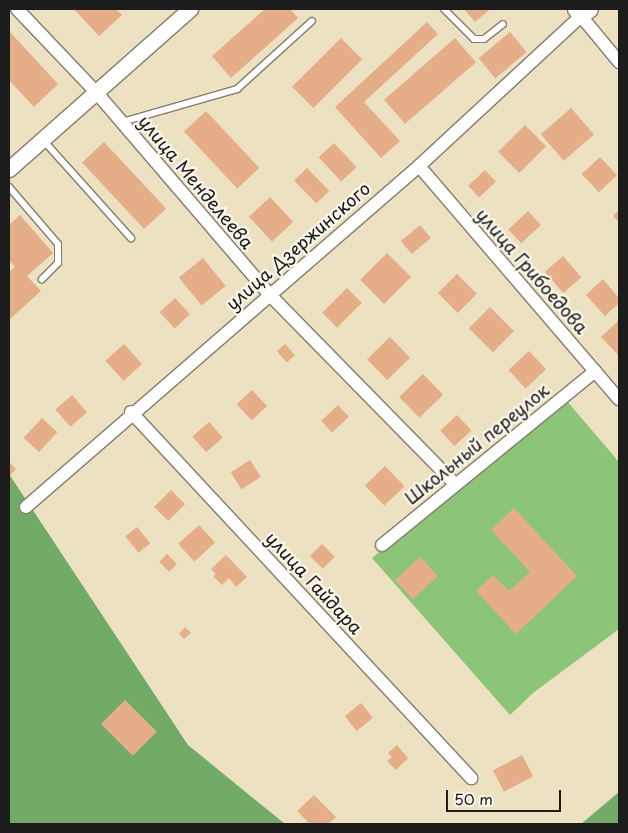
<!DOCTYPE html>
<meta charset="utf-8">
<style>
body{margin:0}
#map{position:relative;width:628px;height:833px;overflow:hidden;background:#ece1c0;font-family:"Playpen Sans",sans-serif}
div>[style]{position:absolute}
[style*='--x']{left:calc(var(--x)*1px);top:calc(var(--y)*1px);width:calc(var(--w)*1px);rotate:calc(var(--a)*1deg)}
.green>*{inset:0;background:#8dc578}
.forest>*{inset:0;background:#72aa68}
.building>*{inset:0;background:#e5ae88;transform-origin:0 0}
.roads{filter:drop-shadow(1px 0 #847e6e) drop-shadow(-1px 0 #847e6e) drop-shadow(0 1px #847e6e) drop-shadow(0 -1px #847e6e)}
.service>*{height:6px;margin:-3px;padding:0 3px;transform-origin:3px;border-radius:3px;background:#fff}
.minor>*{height:12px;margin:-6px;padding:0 6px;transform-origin:6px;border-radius:6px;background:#fff}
.tertiary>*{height:15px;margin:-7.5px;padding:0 7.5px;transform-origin:7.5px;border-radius:7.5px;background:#fff}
span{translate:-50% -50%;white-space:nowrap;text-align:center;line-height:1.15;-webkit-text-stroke:4.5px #fbf7ec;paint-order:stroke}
.street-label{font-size:18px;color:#1c1c1c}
.frame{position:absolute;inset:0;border:10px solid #1c1c1c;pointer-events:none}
.scale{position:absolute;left:446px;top:790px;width:115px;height:22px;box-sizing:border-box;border:2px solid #1c1c1c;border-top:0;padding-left:6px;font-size:15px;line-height:18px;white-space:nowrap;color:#1c1c1c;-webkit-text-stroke:4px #fbf7ec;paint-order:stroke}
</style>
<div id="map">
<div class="green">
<i style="clip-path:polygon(566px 400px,619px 462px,619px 629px,533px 693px,510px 715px,372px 558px)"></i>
</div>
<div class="forest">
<i style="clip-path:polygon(9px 474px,188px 745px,285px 824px,9px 824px)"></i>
<i style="clip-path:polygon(619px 792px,619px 824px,581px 824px)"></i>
</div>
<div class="building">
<i style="clip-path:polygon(74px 9px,116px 9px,122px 15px,99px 36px)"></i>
<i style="clip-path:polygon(265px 9px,290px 9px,298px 18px,231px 78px,212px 56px)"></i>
<i style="clip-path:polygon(464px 9px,490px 9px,475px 22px)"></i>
<i style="clip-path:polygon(427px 22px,438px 34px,364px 102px,400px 141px,381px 158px,335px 107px)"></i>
<i style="clip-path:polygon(9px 31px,58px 84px,34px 107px,9px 80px)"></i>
<i style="left:510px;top:32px;width:26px;height:41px;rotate:50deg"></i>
<i style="left:341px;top:38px;width:30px;height:69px;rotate:45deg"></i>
<i style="left:455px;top:38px;width:32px;height:94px;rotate:49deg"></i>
<i style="left:571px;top:108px;width:35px;height:40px;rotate:49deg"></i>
<i style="left:206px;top:111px;width:78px;height:30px;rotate:47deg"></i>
<i style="left:525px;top:125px;width:30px;height:38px;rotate:45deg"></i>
<i style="left:104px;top:142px;width:91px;height:30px;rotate:47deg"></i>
<i style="left:334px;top:143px;width:33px;height:21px;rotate:47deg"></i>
<i style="left:600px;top:157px;width:25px;height:25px;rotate:47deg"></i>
<i style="left:307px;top:168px;width:32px;height:18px;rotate:46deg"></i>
<i style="left:485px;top:170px;width:16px;height:23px;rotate:47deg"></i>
<i style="left:270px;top:197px;width:34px;height:29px;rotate:47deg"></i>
<i style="clip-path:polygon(619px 210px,619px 222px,613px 216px)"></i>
<i style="left:528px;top:211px;width:19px;height:27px;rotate:47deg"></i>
<i style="clip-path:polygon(20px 215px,53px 253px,27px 276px,41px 291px,9px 320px,9px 272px,15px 267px,9px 260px,9px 225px)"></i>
<i style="left:420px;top:225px;width:17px;height:25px;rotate:50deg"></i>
<i style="left:387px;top:253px;width:34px;height:38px;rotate:45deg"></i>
<i style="left:563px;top:256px;width:28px;height:24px;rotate:49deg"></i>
<i style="left:203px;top:258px;width:36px;height:31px;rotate:51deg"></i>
<i style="left:457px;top:274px;width:28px;height:27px;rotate:45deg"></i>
<i style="clip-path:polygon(603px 279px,619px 298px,619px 303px,605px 316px,586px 295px)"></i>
<i style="left:347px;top:288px;width:21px;height:35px;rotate:45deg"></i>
<i style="left:175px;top:298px;width:22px;height:21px;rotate:47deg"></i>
<i style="left:490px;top:307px;width:34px;height:30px;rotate:45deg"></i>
<i style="clip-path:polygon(619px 320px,619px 356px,601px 337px)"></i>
<i style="left:390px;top:337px;width:29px;height:32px;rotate:46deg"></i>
<i style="left:124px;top:344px;width:27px;height:25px;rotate:48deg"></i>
<i style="left:285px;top:344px;width:15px;height:11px;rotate:48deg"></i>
<i style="left:529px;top:351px;width:25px;height:28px;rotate:47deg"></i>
<i style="left:423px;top:374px;width:29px;height:33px;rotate:46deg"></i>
<i style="left:252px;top:390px;width:22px;height:21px;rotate:47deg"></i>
<i style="left:72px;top:395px;width:23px;height:22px;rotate:49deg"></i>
<i style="left:338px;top:405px;width:16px;height:23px;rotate:47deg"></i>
<i style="left:457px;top:415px;width:21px;height:23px;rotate:47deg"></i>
<i style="left:42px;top:418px;width:21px;height:27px;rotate:43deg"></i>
<i style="left:209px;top:422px;width:21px;height:22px;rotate:49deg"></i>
<i style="left:250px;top:460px;width:20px;height:23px;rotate:57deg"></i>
<i style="clip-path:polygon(9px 462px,16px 469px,9px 476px)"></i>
<i style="left:385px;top:466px;width:28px;height:28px;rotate:46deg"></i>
<i style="left:171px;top:490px;width:20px;height:24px;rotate:45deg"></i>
<i style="clip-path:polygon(514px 508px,577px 576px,516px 634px,476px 591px,493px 575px,509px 591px,530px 572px,491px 530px)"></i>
<i style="left:199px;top:525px;width:24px;height:28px;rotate:48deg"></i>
<i style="left:137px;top:527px;width:21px;height:15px;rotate:51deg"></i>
<i style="left:322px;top:544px;width:18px;height:17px;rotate:45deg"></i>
<i style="left:167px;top:554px;width:14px;height:11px;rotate:45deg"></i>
<i style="clip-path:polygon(226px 555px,247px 577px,236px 587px,229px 578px,222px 585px,213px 576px,216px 574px,211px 569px)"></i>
<i style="left:420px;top:557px;width:26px;height:34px;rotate:47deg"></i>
<i style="clip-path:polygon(185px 627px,191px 633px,184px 639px,179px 634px)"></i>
<i style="left:125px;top:700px;width:45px;height:34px;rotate:45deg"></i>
<i style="left:361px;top:703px;width:19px;height:21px;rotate:51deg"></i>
<i style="clip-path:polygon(397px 745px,408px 758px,396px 770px,387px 761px,392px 757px,388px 753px)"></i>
<i style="left:522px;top:755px;width:24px;height:33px;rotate:62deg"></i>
<i style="clip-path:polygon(314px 795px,336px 817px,328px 824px,310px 824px,297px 811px)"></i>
</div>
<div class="roads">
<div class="service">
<i style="--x:444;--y:9;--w:42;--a:45"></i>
<i style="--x:474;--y:39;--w:10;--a:0"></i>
<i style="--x:484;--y:39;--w:24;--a:-38"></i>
<i style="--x:122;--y:122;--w:120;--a:-16"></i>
<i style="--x:237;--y:89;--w:101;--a:-42.2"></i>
<i style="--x:43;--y:140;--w:132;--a:48.1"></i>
<i style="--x:9;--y:187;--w:75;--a:49.3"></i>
<i style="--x:58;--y:244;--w:19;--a:90"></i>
<i style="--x:58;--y:263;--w:23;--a:135"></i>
</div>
<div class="minor">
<i style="--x:17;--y:9;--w:115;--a:46.4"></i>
<i style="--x:96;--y:92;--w:267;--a:49.4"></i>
<i style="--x:270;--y:295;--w:264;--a:45.6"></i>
<i style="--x:419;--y:166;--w:307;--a:49.4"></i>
<i style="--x:131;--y:412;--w:500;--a:47.1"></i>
<i style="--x:26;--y:507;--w:520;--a:-40.95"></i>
<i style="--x:419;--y:166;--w:221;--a:-42.8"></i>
<i style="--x:581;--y:16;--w:60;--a:50.4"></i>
<i style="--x:382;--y:545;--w:275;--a:-39.2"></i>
</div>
<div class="tertiary">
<i style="--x:575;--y:9;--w:9;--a:49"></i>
<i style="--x:581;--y:16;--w:11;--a:-38"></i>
<i style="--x:9;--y:169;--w:242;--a:-41.5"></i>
</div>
</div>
<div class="street-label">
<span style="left:196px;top:182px;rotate:50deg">улица Менделеева</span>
<span style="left:298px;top:246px;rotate:-41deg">улица Дзержинского</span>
<span style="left:532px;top:271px;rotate:49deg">улица Грибоедова</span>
<span style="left:477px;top:444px;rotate:-39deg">Школьный переулок</span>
<span style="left:314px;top:583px;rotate:47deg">улица Гайдара</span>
</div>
<div class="frame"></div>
<div class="scale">50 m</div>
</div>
